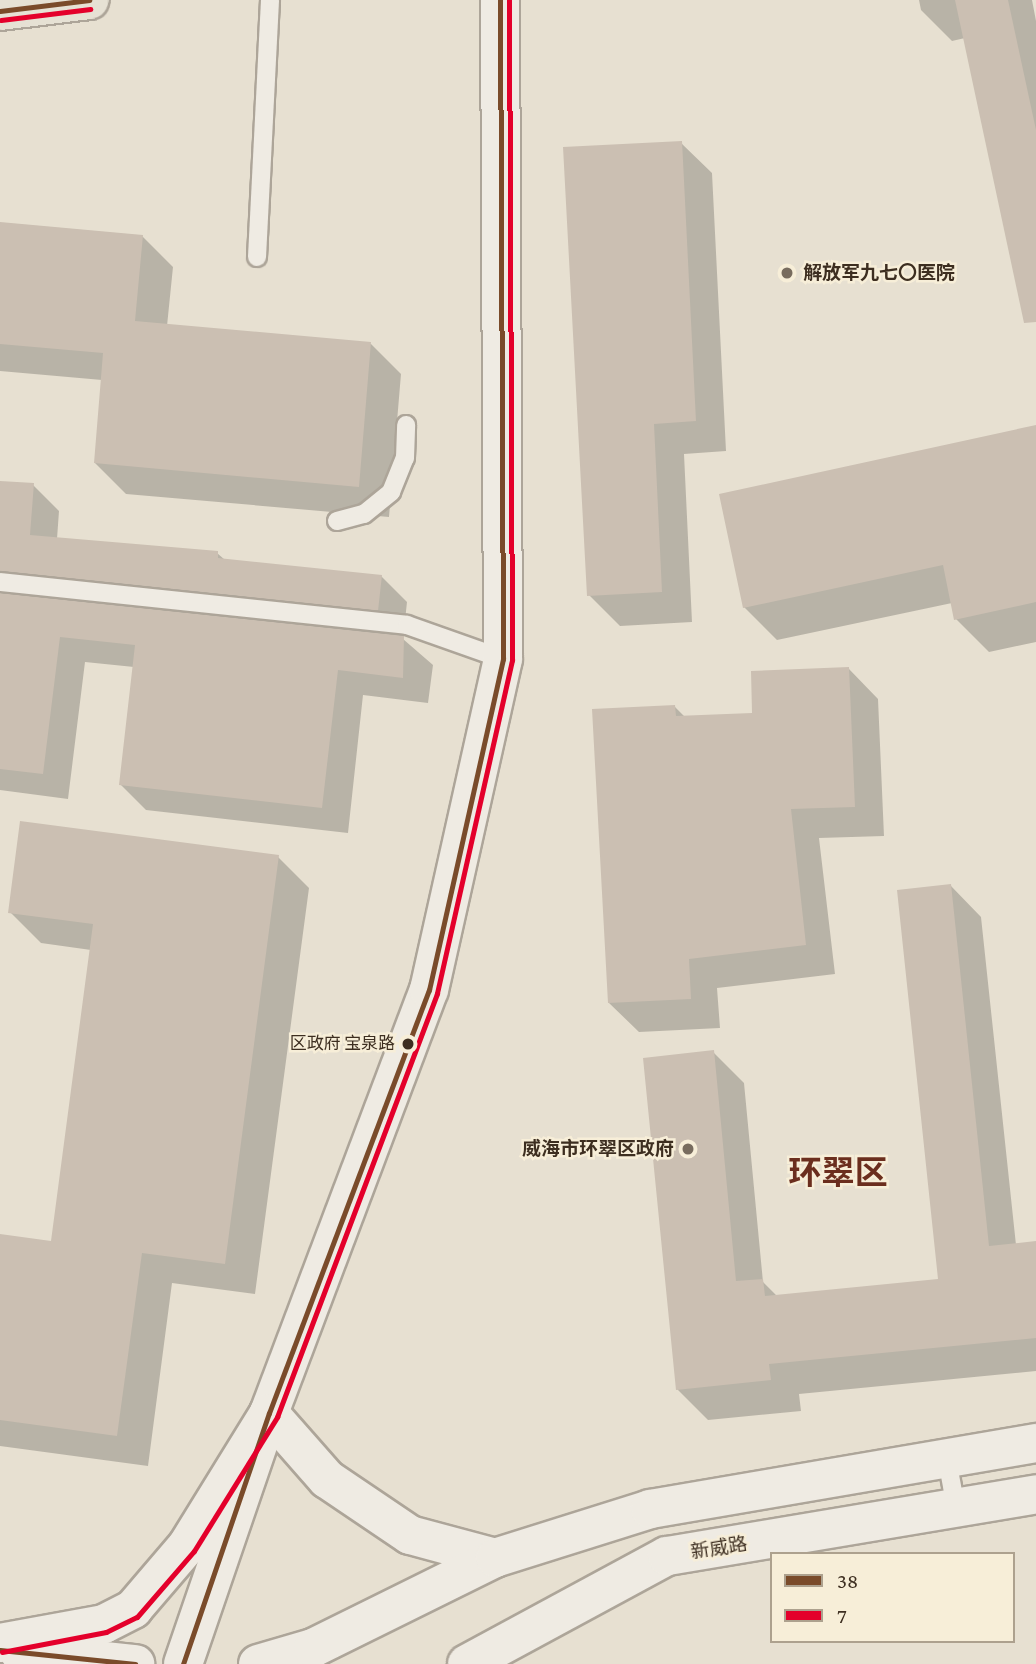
<!DOCTYPE html>
<meta charset="utf-8">
<style>
body{margin:0}
#map{position:relative;width:1036px;height:1664px;overflow:hidden;background:#e7e0d1;font-family:"Crimson Pro","Noto Sans SC",serif}
div>[style]{position:absolute}
[style*='--x']{left:calc(var(--x)*1px);top:calc(var(--y)*1px);width:calc(var(--w)*1px);rotate:calc(var(--a)*1deg)}
.shadow>*{inset:0;background:#0003}
.building>*{inset:0;background:#cbbfb2}
.roads{filter:drop-shadow(2px 0 #ada599) drop-shadow(-2px 0 #ada599) drop-shadow(0 2px #ada599) drop-shadow(0 -2px #ada599)}
.service>*{height:18px;margin:-9px;padding:0 9px;transform-origin:9px;border-radius:9px;background:#efebe3}
.tertiary>*{height:38px;margin:-19px;padding:0 19px;transform-origin:19px;border-radius:19px;background:#efebe3}
.secondary>*{height:38px;margin:-19px;padding:0 19px;transform-origin:19px;border-radius:19px;background:#efebe3}
.primary>*{height:38px;margin:-19px;padding:0 19px;transform-origin:19px;border-radius:19px;background:#e6e1d4}
.bus-1>*{height:5px;margin:-2.5px;padding:0 2.5px;transform-origin:2.5px;border-radius:2.5px;background:#7a4b2a}
.bus-2>*{height:5px;margin:-2.5px;padding:0 2.5px;transform-origin:2.5px;border-radius:2.5px;background:#e4002b}
.dots>*{width:19px;height:19px;translate:-50% -50%;box-sizing:border-box;border:4px solid #f7eed8;border-radius:50%}
span{translate:-50% -50%;white-space:nowrap;text-align:center;line-height:1.15;-webkit-text-stroke:5px #f7eed8;paint-order:stroke}
.bus-label{font-size:17px;color:#3d2e20}
.right{translate:-100% -50%;text-align:right}
.poi-label{font-size:19px;color:#3d2e20;font-weight:700}
.left{translate:0 -50%;text-align:left}
.street-label{font-size:19px;color:#3d2e20}
.town-label{font-size:33px;color:#6b2e1e;font-weight:700}
.legend{position:absolute;left:770px;top:1552px;width:245px;height:91px;box-sizing:border-box;background:#f7eed8;border:2px solid #ada18e;margin:0;padding:9px 12px;list-style:none;font-size:21px;color:#3d2e20}
.legend li{display:flex;align-items:center;gap:14px;height:35px}
.legend b{width:35px;border:2px solid #ada18e}
</style>
<div id="map">
<div class="shadow">
<i style="clip-path:polygon(919px 0,1032px 0,1036px 21px,1036px 318px,965px 38px,952px 41px,921px 10px)"></i>
<i style="clip-path:polygon(681px 143px,712px 173px,726px 451px,684px 454px,692px 622px,620px 626px,589px 595px)"></i>
<i style="clip-path:polygon(0 224px,142px 236px,173px 267px,167px 326px,371px 344px,401px 374px,389px 517px,126px 494px,95px 463px,102px 380px,0 371px)"></i>
<i style="clip-path:polygon(1036px 426px,1036px 642px,989px 652px,956px 619px,952px 603px,777px 640px,744px 607px)"></i>
<i style="clip-path:polygon(0 482px,33px 485px,59px 511px,57px 539px,217px 553px,225px 560px,381px 576px,407px 602px,403px 639px,433px 665px,428px 703px,363px 695px,348px 833px,146px 810px,120px 784px,134px 667px,85px 662px,68px 799px,0 790px)"></i>
<i style="clip-path:polygon(849px 669px,878px 699px,884px 836px,819px 838px,835px 974px,717px 988px,720px 1028px,639px 1032px,609px 1003px,675px 707px,686px 718px,754px 715px)"></i>
<i style="clip-path:polygon(278px 857px,309px 888px,255px 1294px,172px 1283px,148px 1466px,0 1446px,0 1236px,52px 1243px,91px 950px,41px 943px,10px 912px)"></i>
<i style="clip-path:polygon(951px 886px,981px 917px,1016px 1245px,1036px 1243px,1036px 1371px,799px 1394px,801px 1411px,708px 1420px,677px 1389px,713px 1052px,744px 1083px,763px 1282px,778px 1297px,940px 1281px)"></i>
</div>
<div class="building">
<i style="clip-path:polygon(955px 0,1008px 0,1036px 130px,1036px 322px,1024px 323px)"></i>
<i style="clip-path:polygon(682px 141px,696px 421px,654px 424px,662px 592px,587px 596px,563px 147px)"></i>
<i style="clip-path:polygon(0 222px,143px 235px,135px 321px,371px 342px,359px 487px,94px 463px,103px 353px,0 344px)"></i>
<i style="clip-path:polygon(1036px 425px,1036px 602px,954px 620px,943px 565px,743px 608px,719px 494px)"></i>
<i style="clip-path:polygon(0 481px,34px 483px,30px 535px,218px 551px,218px 558px,382px 575px,378px 611px,0 571px)"></i>
<i style="clip-path:polygon(0 593px,404px 636px,403px 678px,338px 670px,322px 808px,119px 785px,135px 645px,60px 637px,43px 774px,0 769px)"></i>
<i style="clip-path:polygon(849px 667px,855px 807px,791px 809px,806px 945px,689px 959px,691px 999px,608px 1003px,592px 709px,675px 705px,676px 716px,752px 713px,751px 671px)"></i>
<i style="clip-path:polygon(20px 821px,279px 855px,225px 1264px,142px 1253px,117px 1436px,0 1420px,0 1234px,51px 1241px,93px 924px,8px 913px)"></i>
<i style="clip-path:polygon(951px 884px,989px 1246px,1036px 1241px,1036px 1338px,769px 1364px,771px 1380px,676px 1390px,643px 1058px,714px 1050px,736px 1281px,763px 1279px,765px 1296px,938px 1279px,897px 890px)"></i>
</div>
<div class="roads">
<div class="service">
<i style="--x:257;--y:257;--w:257;--a:-87.1"></i>
<i style="--x:337;--y:521;--w:28;--a:-15"></i>
<i style="--x:364;--y:514;--w:35;--a:-39"></i>
<i style="--x:391;--y:492;--w:37;--a:-68"></i>
<i style="--x:405;--y:458;--w:33;--a:-88"></i>
<i style="--x:0;--y:582;--w:409;--a:6"></i>
<i style="--x:407;--y:625;--w:102;--a:19.5"></i>
<i style="--x:947;--y:1459;--w:50;--a:79.6"></i>
</div>
<div class="tertiary">
<i style="--x:183;--y:1664;--w:265;--a:-71.1"></i>
<i style="--x:269;--y:1413;--w:452;--a:-69.3"></i>
<i style="--x:429;--y:990;--w:339;--a:-77.4"></i>
<i style="--x:503;--y:659;--w:659;--a:-90.26"></i>
</div>
<div class="secondary">
<i style="--x:0;--y:1643;--w:106;--a:-10.4"></i>
<i style="--x:104;--y:1624;--w:33;--a:-27"></i>
<i style="--x:133;--y:1609;--w:83;--a:-49.4"></i>
<i style="--x:187;--y:1546;--w:156;--a:-58.3"></i>
<i style="--x:269;--y:1413;--w:88;--a:48.7"></i>
<i style="--x:327;--y:1479;--w:100;--a:34"></i>
<i style="--x:410;--y:1535;--w:88;--a:15.1"></i>
<i style="--x:19;--y:1652;--w:117;--a:5.9"></i>
<i style="--x:258;--y:1664;--w:57;--a:-16.2"></i>
<i style="--x:313;--y:1648;--w:203;--a:-26.3"></i>
<i style="--x:495;--y:1558;--w:163;--a:-17.5"></i>
<i style="--x:650;--y:1509;--w:392;--a:-9.7"></i>
<i style="--x:467;--y:1664;--w:227;--a:-28.4"></i>
<i style="--x:667;--y:1556;--w:374;--a:-9.5"></i>
</div>
<div class="primary">
<i style="--x:0;--y:11;--w:90;--a:-7"></i>
</div>
</div>
<div class="bus-1">
<i style="--x:0;--y:11;--w:90;--a:-7"></i>
<i style="--x:0;--y:1650;--w:136;--a:5.9"></i>
<i style="--x:183;--y:1664;--w:265;--a:-71.1"></i>
<i style="--x:269;--y:1413;--w:452;--a:-69.3"></i>
<i style="--x:429;--y:990;--w:339;--a:-77.4"></i>
<i style="--x:503;--y:659;--w:659;--a:-90.26"></i>
</div>
<div class="bus-2">
<i style="--x:1;--y:20;--w:90;--a:-7"></i>
<i style="--x:2;--y:1652;--w:106;--a:-10.9"></i>
<i style="--x:106;--y:1632;--w:34;--a:-26"></i>
<i style="--x:137;--y:1617;--w:87;--a:-49.2"></i>
<i style="--x:194;--y:1551;--w:158;--a:-58.2"></i>
<i style="--x:277;--y:1417;--w:453;--a:-69.3"></i>
<i style="--x:437;--y:993;--w:341;--a:-77.3"></i>
<i style="--x:512;--y:660;--w:660;--a:-90.26"></i>
</div>
<div class="dots">
<i style="left:787px;top:273px;background:#786c5e"></i>
<i style="left:408px;top:1044px;background:#3d2e20"></i>
<i style="left:688px;top:1149px;background:#786c5e"></i>
</div>
<div class="bus-label">
<span class="right" style="left:395px;top:1044px">区政府 宝泉路</span>
</div>
<div class="poi-label">
<span class="left" style="left:803px;top:273px">解放军九七〇医院</span>
<span class="right" style="left:674px;top:1149px">威海市环翠区政府</span>
</div>
<div class="street-label">
<span style="left:719px;top:1548px;rotate:-9deg">新威路</span>
</div>
<div class="town-label">
<span style="left:838px;top:1173px">环翠区</span>
</div>
<ul class="legend">
<li><b style="height:9px;background:#7a4b2a"></b>38</li>
<li><b style="height:9px;background:#e4002b"></b>7</li>
</ul>
</div>
